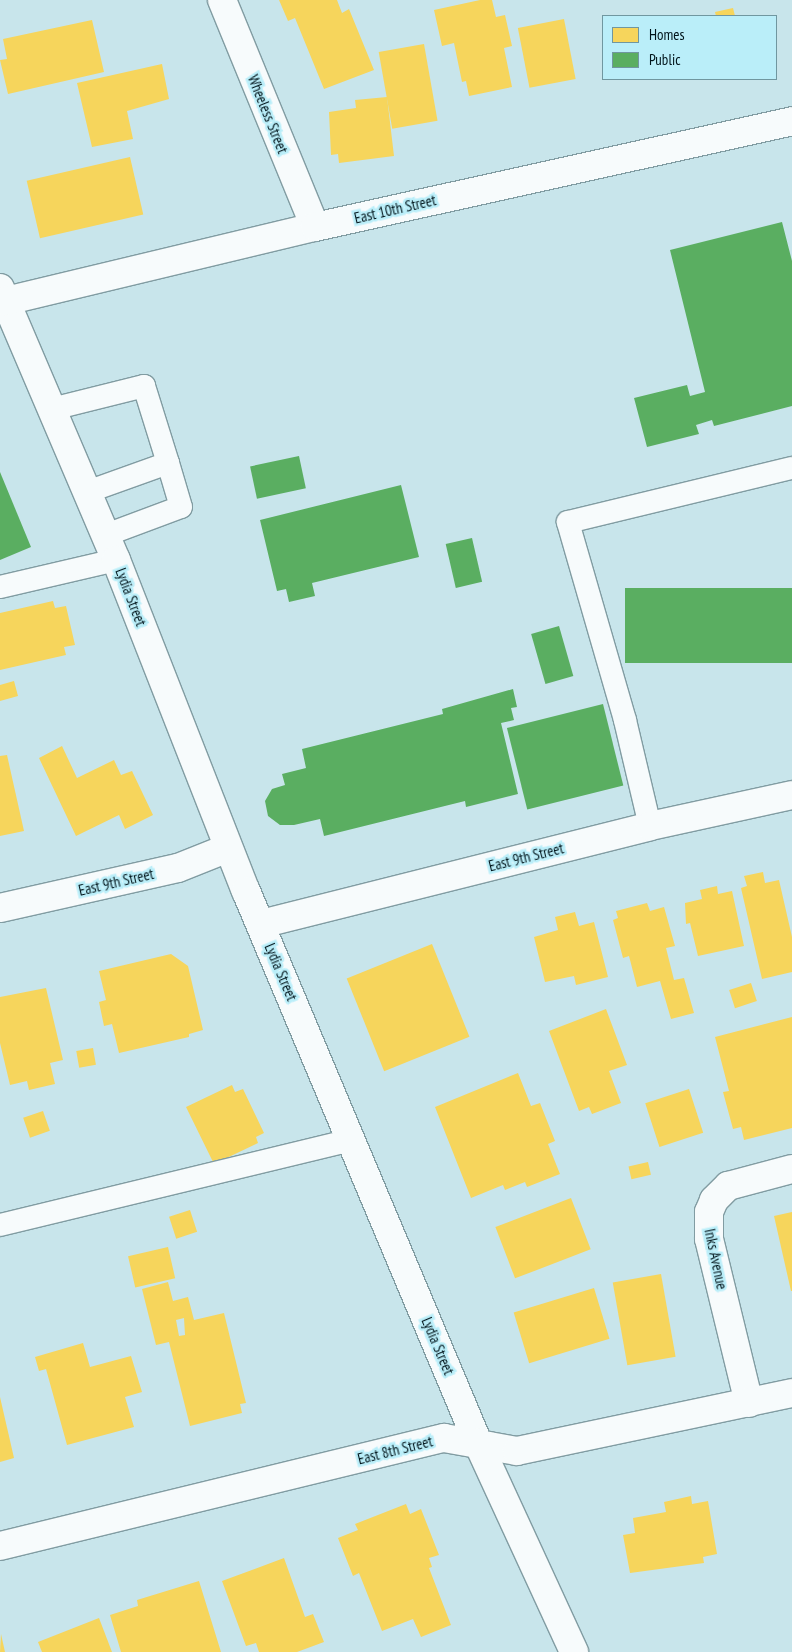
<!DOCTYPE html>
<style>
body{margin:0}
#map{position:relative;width:792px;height:1652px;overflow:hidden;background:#c8e5eb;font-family:"PT Sans Narrow",sans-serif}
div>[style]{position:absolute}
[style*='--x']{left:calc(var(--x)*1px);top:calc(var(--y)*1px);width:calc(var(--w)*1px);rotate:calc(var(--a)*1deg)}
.homes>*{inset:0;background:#f6d55c;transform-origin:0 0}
.public>*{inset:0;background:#5aae61;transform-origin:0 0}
.roads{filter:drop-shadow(1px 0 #819ca2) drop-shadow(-1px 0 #819ca2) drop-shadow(0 1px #819ca2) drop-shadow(0 -1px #819ca2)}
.service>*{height:22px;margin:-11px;padding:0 11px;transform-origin:11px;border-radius:11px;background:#f7fbfc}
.minor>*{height:28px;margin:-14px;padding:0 14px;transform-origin:14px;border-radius:14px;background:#f7fbfc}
span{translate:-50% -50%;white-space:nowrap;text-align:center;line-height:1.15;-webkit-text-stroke:5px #baeef9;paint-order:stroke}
.street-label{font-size:15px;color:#00141a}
.legend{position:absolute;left:602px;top:15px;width:175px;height:65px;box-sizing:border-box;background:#baeef9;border:1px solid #7097a0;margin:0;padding:6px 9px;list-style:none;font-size:15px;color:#00141a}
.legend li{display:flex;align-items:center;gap:10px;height:25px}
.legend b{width:25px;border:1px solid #7097a0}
</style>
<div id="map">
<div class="homes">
<i style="clip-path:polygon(279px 0,337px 0,342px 13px,349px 9px,374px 70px,324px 89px,295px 18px,288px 21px)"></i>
<i style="clip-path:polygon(480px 0,492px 0,496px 17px,505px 15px,512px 46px,504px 48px,512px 87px,469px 96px,466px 81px,462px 82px,454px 43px,442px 46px,434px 10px)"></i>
<i style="clip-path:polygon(733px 8px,735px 16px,716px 16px,715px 12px)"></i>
<i style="left:564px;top:19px;width:61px;height:47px;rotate:79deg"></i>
<i style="clip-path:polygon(92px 20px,104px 72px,8px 94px,0 60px,7px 59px,3px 39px)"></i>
<i style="left:424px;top:44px;width:78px;height:46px;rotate:80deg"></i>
<i style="clip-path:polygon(162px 64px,169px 99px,127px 111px,133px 139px,92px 147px,77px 83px)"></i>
<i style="clip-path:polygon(387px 97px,394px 156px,339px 163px,338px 154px,331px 155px,329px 112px,356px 108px,355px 100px)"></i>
<i style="left:130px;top:157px;width:59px;height:106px;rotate:77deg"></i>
<i style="clip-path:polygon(53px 601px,55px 608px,66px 606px,75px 645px,64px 647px,66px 655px,0 670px,0 613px)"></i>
<i style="clip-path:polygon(14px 681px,18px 696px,0 701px,0 685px)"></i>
<i style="clip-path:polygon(62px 746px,77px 778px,114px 760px,121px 775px,132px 771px,153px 815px,125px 829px,119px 815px,76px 836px,39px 758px)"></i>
<i style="clip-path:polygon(7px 755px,24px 831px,0 836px,0 756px)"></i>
<i style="clip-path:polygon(763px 872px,765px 883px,779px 880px,792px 937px,792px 972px,762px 979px,741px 888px,747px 886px,744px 876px)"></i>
<i style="clip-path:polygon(717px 886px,718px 894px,732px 891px,744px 946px,698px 956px,690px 923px,686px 924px,685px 903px,702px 899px,700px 890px)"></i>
<i style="clip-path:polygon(647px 903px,650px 911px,664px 907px,675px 946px,666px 948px,674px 980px,684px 978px,694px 1013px,671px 1019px,660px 981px,637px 987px,629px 956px,623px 958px,613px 920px,618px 918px,616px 911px)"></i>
<i style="clip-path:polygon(575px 912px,579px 926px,594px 922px,608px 977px,576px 985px,574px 976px,545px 982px,534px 937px,558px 930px,555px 917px)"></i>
<i style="left:432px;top:944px;width:100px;height:92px;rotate:68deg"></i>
<i style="clip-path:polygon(171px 954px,188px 966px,203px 1030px,189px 1034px,189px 1037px,119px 1053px,112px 1024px,104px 1026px,99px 1002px,106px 1000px,99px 971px)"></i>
<i style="left:751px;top:983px;width:19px;height:23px;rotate:72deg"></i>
<i style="clip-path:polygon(46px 988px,63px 1060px,50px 1063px,55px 1084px,29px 1090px,27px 1081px,10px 1085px,0 1043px,0 997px)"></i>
<i style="clip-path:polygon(606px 1009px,627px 1065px,609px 1071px,621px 1103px,592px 1114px,589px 1107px,579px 1111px,549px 1031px)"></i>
<i style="clip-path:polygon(792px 1017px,792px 1128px,744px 1140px,741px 1127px,733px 1129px,723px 1092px,729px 1091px,715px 1037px)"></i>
<i style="left:93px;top:1048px;width:17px;height:17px;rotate:80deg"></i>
<i style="clip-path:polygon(518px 1073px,531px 1106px,540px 1103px,555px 1141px,548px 1144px,560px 1174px,527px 1187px,525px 1182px,505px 1190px,503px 1185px,471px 1198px,435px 1107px)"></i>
<i style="clip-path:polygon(232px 1085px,235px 1092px,243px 1089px,264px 1133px,256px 1137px,258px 1143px,214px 1164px,186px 1107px)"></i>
<i style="left:689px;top:1089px;width:46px;height:46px;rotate:72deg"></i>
<i style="left:43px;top:1111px;width:21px;height:21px;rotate:71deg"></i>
<i style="left:648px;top:1162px;width:13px;height:20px;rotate:77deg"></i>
<i style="left:571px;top:1198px;width:55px;height:81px;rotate:69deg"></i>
<i style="left:190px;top:1210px;width:23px;height:22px;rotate:72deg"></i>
<i style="clip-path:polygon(792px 1212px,792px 1291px,791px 1291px,774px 1216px)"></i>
<i style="left:168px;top:1247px;width:32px;height:41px;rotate:77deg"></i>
<i style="left:661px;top:1274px;width:84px;height:49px;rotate:80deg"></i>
<i style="clip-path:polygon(evenodd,168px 1282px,173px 1301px,188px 1297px,194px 1320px,224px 1313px,246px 1403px,240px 1404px,242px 1413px,190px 1426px,169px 1342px,156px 1345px,142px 1289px,168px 1282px,184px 1318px,185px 1335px,179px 1336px,176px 1320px,184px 1318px)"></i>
<i style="left:594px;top:1288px;width:53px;height:84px;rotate:73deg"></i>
<i style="clip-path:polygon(83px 1343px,90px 1367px,131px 1356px,142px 1392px,125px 1397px,134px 1427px,67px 1445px,46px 1369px,39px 1371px,35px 1357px)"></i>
<i style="clip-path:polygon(0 1397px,14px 1458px,0 1462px)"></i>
<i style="clip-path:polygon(691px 1496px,692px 1504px,708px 1501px,717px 1554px,703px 1557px,704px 1563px,630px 1573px,623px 1535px,635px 1533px,633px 1518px,666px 1512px,664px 1502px)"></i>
<i style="clip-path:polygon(406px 1504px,410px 1514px,421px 1509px,439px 1555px,429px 1558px,432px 1567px,429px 1568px,451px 1625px,421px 1637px,413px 1619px,382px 1631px,359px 1573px,353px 1576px,338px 1538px,358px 1530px,355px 1524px)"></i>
<i style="clip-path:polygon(284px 1558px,305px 1617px,313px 1614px,324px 1642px,297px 1652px,259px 1652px,256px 1643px,246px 1646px,222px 1581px)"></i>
<i style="clip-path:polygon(199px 1581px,221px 1652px,121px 1652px,110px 1615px,138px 1606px,137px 1600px)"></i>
<i style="clip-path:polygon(99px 1618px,112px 1652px,42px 1652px,38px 1642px)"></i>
<i style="clip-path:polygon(1px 1634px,5px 1652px,0 1652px)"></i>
</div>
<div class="public">
<i style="clip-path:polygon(782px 222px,792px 261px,792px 406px,714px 426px,712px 420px,696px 425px,699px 434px,647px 447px,634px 398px,687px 385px,690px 396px,705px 392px,670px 250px)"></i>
<i style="left:299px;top:456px;width:33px;height:50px;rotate:78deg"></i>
<i style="clip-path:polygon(0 472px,31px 547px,0 560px)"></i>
<i style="clip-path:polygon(401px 485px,419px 557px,312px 583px,315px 596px,289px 602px,286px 589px,277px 591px,260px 520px)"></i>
<i style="left:472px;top:538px;width:45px;height:27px;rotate:77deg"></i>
<i style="left:792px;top:588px;width:75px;height:167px;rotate:90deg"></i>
<i style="left:559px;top:626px;width:52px;height:29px;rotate:74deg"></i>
<i style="clip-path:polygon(513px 689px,517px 707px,511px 708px,514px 720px,501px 723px,518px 794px,466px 807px,465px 801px,324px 836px,320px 819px,294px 825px,280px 825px,268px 816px,265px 801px,272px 789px,285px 785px,282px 774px,306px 768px,302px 749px,443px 714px,442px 709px)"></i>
<i style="left:603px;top:704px;width:84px;height:99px;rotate:76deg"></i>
</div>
<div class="roads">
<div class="service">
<i style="--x:52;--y:409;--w:95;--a:-14"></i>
<i style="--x:144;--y:386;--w:81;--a:72.7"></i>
<i style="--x:168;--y:463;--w:86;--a:160.3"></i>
<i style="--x:106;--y:535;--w:80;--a:-20.5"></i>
<i style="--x:181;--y:507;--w:46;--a:-106.5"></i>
<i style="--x:0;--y:587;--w:119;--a:-13.1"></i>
<i style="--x:650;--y:826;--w:109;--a:-103.3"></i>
<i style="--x:625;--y:720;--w:206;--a:-106.1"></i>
<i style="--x:568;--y:522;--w:230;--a:-13.6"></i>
<i style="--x:0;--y:1225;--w:362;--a:-13.6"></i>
</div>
<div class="minor">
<i style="--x:222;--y:0;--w:245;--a:67.7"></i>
<i style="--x:0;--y:288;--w:296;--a:66.9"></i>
<i style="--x:116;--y:560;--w:356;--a:68.6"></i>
<i style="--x:246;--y:891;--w:599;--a:67.2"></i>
<i style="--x:478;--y:1443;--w:230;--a:65.3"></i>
<i style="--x:0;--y:299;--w:6;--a:18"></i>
<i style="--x:6;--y:301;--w:318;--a:-13.5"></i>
<i style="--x:315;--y:227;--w:489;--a:-12.5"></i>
<i style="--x:0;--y:908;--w:182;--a:-12.7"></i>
<i style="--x:178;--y:868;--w:54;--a:-21.8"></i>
<i style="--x:261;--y:924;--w:401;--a:-14.1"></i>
<i style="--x:650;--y:826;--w:145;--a:-12.3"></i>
<i style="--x:749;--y:1403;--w:169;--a:-103.7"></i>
<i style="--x:709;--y:1239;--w:27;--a:-90"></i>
<i style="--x:709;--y:1212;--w:13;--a:-67"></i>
<i style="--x:714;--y:1200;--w:20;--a:-45"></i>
<i style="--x:728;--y:1186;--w:66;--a:-14.9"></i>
<i style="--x:0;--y:1546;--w:457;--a:-13.7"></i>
<i style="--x:444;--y:1438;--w:74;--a:10.1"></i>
<i style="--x:517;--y:1451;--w:281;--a:-11.9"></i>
</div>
</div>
<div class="street-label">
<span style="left:268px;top:114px;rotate:68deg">Wheeless Street</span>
<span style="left:395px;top:209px;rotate:-13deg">East 10th Street</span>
<span style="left:131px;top:597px;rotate:69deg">Lydia Street</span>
<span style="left:526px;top:857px;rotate:-14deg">East 9th Street</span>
<span style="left:116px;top:882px;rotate:-13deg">East 9th Street</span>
<span style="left:281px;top:972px;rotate:67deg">Lydia Street</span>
<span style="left:716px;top:1259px;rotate:78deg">Inks Avenue</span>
<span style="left:438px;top:1346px;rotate:67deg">Lydia Street</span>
<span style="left:395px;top:1450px;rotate:-14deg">East 8th Street</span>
</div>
<ul class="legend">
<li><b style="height:14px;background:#f6d55c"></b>Homes</li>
<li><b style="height:14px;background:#5aae61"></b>Public</li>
</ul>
</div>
